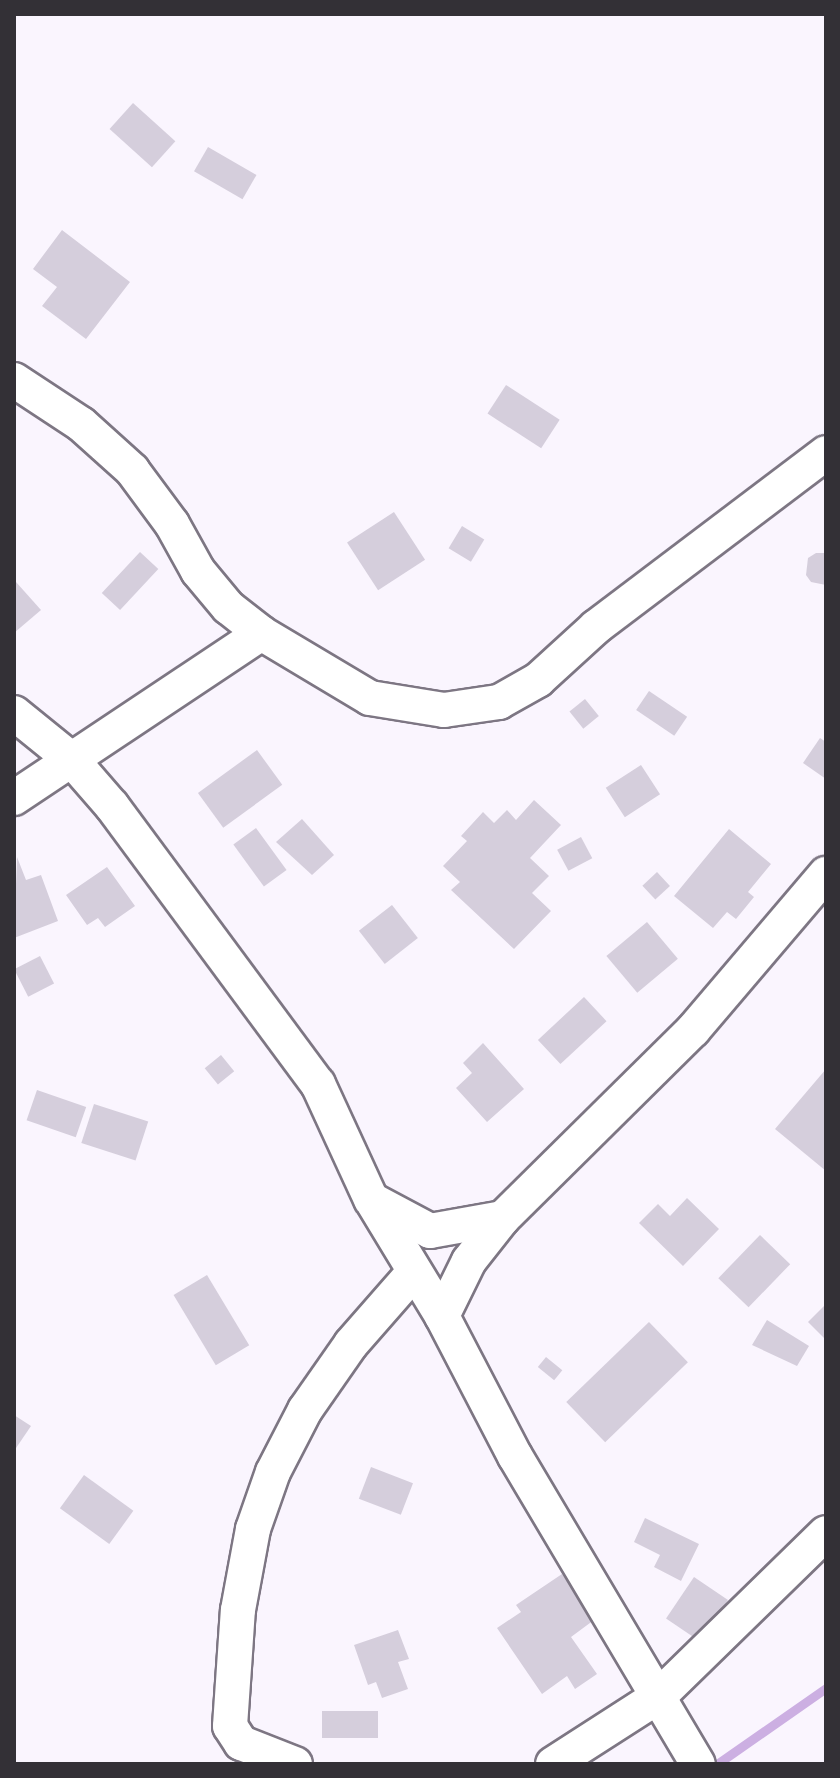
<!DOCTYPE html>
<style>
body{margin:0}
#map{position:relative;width:840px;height:1778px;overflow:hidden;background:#faf5fe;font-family:"PT Sans",sans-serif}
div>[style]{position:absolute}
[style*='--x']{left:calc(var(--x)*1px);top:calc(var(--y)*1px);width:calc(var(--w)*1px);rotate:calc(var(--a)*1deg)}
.stream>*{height:9px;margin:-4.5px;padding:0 4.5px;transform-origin:4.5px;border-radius:4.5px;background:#ccafe2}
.building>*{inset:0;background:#d5cedc;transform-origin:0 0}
.roads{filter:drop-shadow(2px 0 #7d7683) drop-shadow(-2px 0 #7d7683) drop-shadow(0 2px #7d7683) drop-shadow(0 -2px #7d7683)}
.minor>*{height:34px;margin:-17px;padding:0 17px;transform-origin:17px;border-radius:17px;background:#fff}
span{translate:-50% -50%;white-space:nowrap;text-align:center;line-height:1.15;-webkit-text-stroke:6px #fff;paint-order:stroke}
.frame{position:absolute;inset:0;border:16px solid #333036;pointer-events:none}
</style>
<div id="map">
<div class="stream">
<i style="--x:717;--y:1764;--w:133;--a:-34.9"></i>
</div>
<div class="building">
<i style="left:133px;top:103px;width:57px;height:35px;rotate:42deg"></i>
<i style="left:208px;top:147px;width:56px;height:28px;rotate:30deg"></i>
<i style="clip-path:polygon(62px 230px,130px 282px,86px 339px,42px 306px,57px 287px,33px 269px)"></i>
<i style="left:506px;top:385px;width:64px;height:34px;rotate:33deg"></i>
<i style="left:394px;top:512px;width:57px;height:56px;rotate:57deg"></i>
<i style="left:462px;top:526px;width:26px;height:26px;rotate:31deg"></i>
<i style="left:140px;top:552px;width:25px;height:56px;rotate:43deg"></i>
<i style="clip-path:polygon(816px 553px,826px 553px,826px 585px,811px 582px,806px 575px,808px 558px)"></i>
<i style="clip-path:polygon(16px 582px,41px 610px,14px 633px,14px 584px)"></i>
<i style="left:649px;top:691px;width:46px;height:23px;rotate:34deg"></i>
<i style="left:585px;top:699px;width:22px;height:20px;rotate:51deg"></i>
<i style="clip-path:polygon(820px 738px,826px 742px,826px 779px,803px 763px)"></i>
<i style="left:257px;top:750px;width:43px;height:73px;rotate:54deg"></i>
<i style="left:641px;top:765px;width:35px;height:42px;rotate:57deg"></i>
<i style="clip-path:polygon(534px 800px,561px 825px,530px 858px,549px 876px,532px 893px,551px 911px,514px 949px,451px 890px,460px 882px,443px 866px,467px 841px,461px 836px,483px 812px,494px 823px,507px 810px,516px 820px)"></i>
<i style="clip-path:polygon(302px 819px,334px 855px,312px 875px,276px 842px)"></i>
<i style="left:256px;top:828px;width:52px;height:28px;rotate:54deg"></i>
<i style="clip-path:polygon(729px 829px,771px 864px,748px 892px,754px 897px,736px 919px,727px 912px,713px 928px,674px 896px)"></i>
<i style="left:581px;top:837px;width:24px;height:27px;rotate:62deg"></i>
<i style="clip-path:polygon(17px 857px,26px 880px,41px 875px,58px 921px,14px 938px)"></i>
<i style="clip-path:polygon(107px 867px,135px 906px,105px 927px,98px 918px,87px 925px,66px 895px)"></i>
<i style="left:657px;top:872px;width:19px;height:20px;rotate:47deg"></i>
<i style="left:392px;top:905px;width:42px;height:42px;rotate:52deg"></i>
<i style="left:647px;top:922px;width:48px;height:53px;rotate:50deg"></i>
<i style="left:40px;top:956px;width:31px;height:29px;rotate:63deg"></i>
<i style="left:584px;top:997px;width:33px;height:63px;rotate:47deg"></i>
<i style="clip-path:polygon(483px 1043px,524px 1089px,487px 1122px,456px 1088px,472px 1073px,463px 1063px)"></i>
<i style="left:221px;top:1055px;width:21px;height:21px;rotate:51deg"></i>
<i style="clip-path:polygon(826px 1069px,826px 1171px,775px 1129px)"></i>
<i style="left:37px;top:1090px;width:52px;height:32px;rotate:19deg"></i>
<i style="left:94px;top:1104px;width:57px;height:41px;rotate:18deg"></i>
<i style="clip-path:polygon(687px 1198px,719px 1229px,683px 1266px,639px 1223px,658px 1204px,670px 1216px)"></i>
<i style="left:760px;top:1235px;width:42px;height:60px;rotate:44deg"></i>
<i style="left:207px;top:1275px;width:82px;height:39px;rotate:59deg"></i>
<i style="clip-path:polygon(826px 1304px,826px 1340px,808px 1322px)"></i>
<i style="clip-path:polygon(767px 1320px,809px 1346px,797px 1366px,752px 1345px)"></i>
<i style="left:649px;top:1322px;width:56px;height:115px;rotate:46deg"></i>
<i style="left:546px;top:1357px;width:21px;height:13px;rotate:39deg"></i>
<i style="clip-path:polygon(14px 1415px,31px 1426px,14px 1451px)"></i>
<i style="left:371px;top:1467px;width:45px;height:34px;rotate:21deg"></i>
<i style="left:84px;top:1475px;width:61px;height:41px;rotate:36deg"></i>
<i style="clip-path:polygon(645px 1518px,699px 1544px,681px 1581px,654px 1567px,660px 1555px,634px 1542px)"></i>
<i style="clip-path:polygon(562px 1574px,594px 1620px,571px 1637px,597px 1674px,575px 1689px,567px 1676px,542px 1694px,497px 1628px,521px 1612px,516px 1605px)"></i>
<i style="left:694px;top:1577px;width:41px;height:50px;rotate:34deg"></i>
<i style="clip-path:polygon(398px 1630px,409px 1659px,398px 1662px,408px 1689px,382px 1698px,376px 1682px,368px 1685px,354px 1645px)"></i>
<i style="left:378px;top:1711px;width:27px;height:56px;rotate:90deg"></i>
</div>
<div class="roads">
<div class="minor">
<i style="--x:14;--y:380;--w:80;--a:33.3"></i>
<i style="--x:81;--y:424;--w:69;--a:42"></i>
<i style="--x:132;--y:470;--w:67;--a:53.5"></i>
<i style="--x:172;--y:524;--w:54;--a:61"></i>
<i style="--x:198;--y:571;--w:47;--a:50.2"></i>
<i style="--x:228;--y:607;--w:42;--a:38.2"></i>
<i style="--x:261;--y:633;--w:127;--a:30.8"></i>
<i style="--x:370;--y:698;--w:75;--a:9.2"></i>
<i style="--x:444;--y:710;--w:56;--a:-8.3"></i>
<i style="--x:499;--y:702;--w:45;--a:-29.4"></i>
<i style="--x:538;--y:680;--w:79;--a:-42.4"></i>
<i style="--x:596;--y:627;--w:288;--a:-37.1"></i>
<i style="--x:14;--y:713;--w:75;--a:39"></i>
<i style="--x:72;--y:760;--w:61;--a:49"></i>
<i style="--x:112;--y:806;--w:346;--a:53.5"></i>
<i style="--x:318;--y:1084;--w:127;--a:65.3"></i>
<i style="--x:371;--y:1199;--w:137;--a:58.7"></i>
<i style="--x:442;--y:1316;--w:158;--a:62.5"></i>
<i style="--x:515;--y:1456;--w:358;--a:59.3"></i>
<i style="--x:14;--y:798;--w:297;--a:-33.7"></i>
<i style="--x:372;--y:1200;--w:66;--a:28.1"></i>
<i style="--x:430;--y:1231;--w:74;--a:-10.1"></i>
<i style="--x:442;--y:1316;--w:61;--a:-63.9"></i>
<i style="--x:469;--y:1261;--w:55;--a:-51.7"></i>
<i style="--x:503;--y:1218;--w:267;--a:-44.7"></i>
<i style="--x:693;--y:1030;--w:205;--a:-49.6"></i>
<i style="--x:295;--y:1764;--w:58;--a:-158.7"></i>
<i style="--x:241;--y:1743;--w:20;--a:-123"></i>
<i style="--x:230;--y:1726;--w:116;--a:-86.1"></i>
<i style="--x:238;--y:1610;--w:82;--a:-79.5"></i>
<i style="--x:253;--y:1529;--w:60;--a:-70.7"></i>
<i style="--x:273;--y:1472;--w:70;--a:-62.7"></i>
<i style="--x:305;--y:1410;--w:80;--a:-55.1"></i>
<i style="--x:351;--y:1344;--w:96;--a:-48.8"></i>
<i style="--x:553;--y:1764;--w:126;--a:-32.7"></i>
<i style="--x:659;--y:1696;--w:233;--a:-44.3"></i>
</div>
</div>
<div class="frame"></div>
</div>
